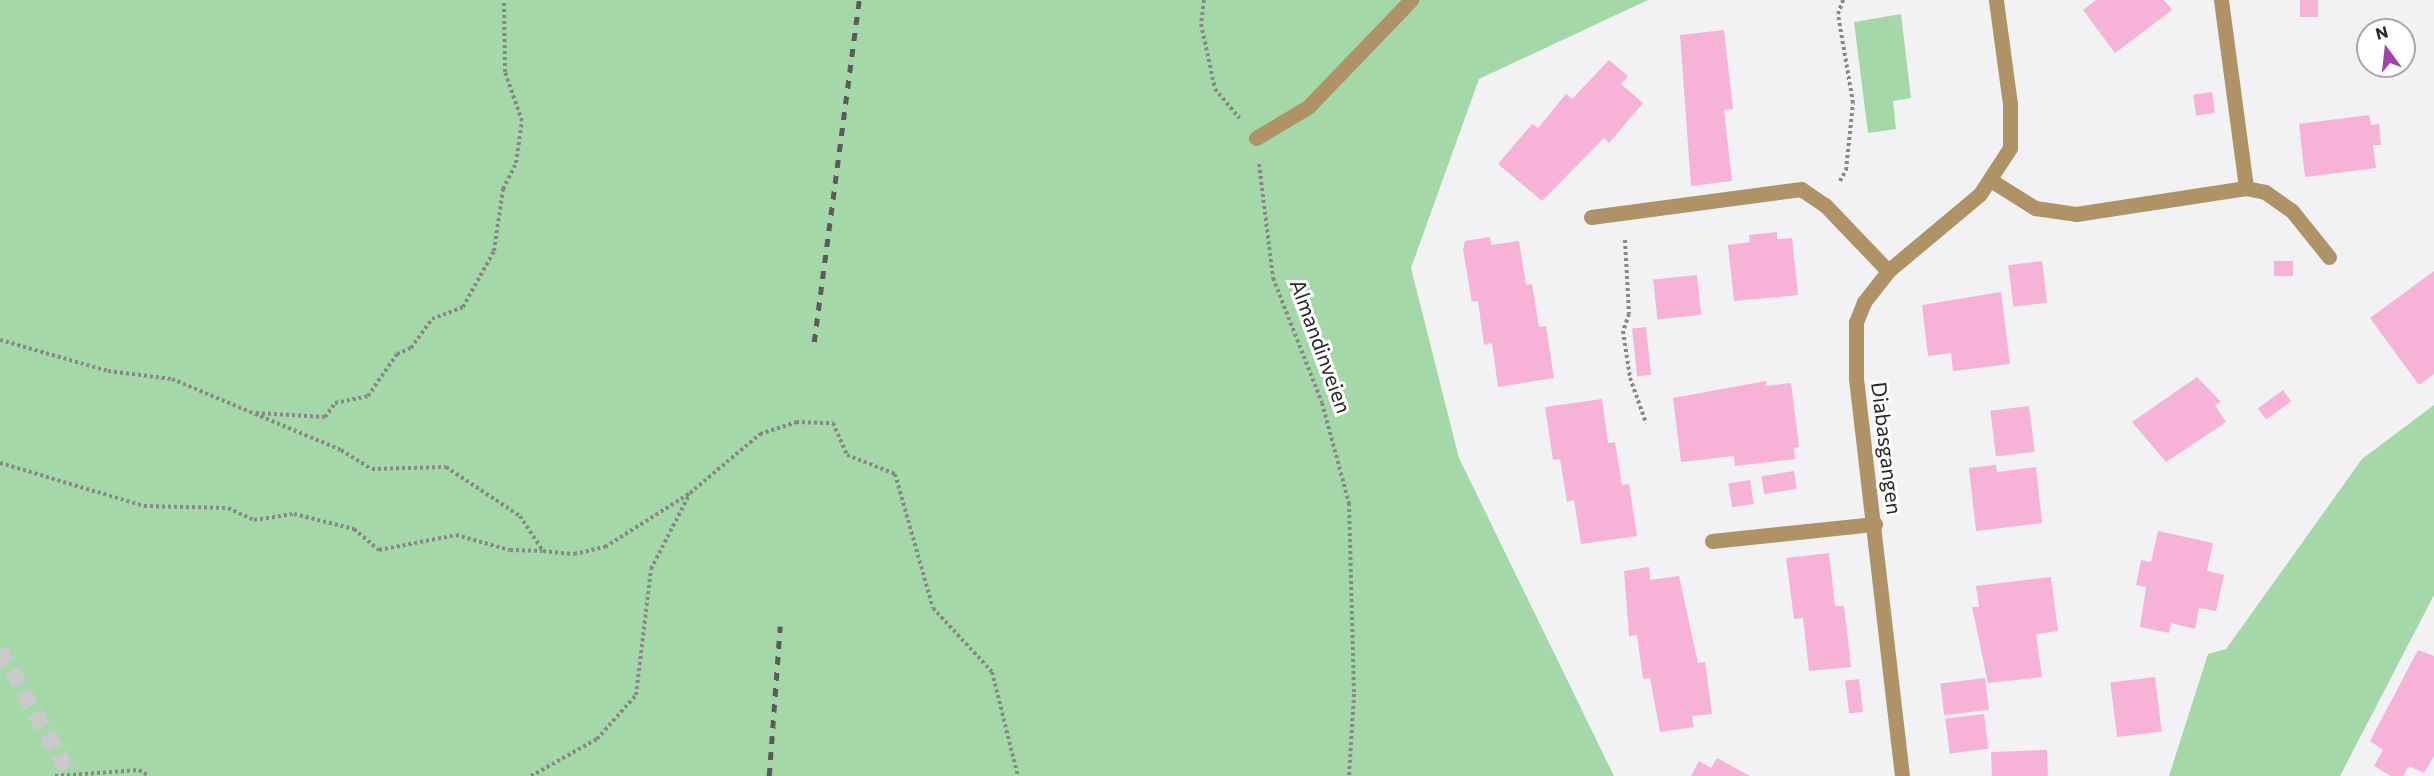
<!DOCTYPE html>
<style>
body{margin:0}
#map{position:relative;width:2434px;height:776px;overflow:hidden;background:#f2f2f4;font-family:Commissioner,sans-serif}
div>[style]{position:absolute}
[style*='--x']{left:calc(var(--x)*1px);top:calc(var(--y)*1px);width:calc(var(--w)*1px);rotate:calc(var(--a)*1deg)}
.green>*{inset:0;background:#a5d8a8}
.building>*{inset:0;background:#f6b2d7;transform-origin:0 0}
.trunk-tunnel>*{height:16px;margin-top:-8px;transform-origin:0;background:repeating-linear-gradient(90deg,#c9c9cb 0 16px,transparent 0 24px)}
.path>*{height:4px;margin-top:-2px;transform-origin:0;background:repeating-linear-gradient(90deg,#888889 0 3px,transparent 0 6px)}
.service>*{height:15px;margin:-7.5px;padding:0 7.5px;transform-origin:7.5px;border-radius:7.5px;background:#af9367}
.minor>*{height:15px;margin:-7.5px;padding:0 7.5px;transform-origin:7.5px;border-radius:7.5px;background:#af9367}
.rail>*{height:4.5px;margin-top:-2.25px;transform-origin:0;background:repeating-linear-gradient(90deg,#5b5b5c 0 8px,transparent 0 16px)}
span{translate:-50% -50%;white-space:nowrap;text-align:center;line-height:1.15;-webkit-text-stroke:6px #fff;paint-order:stroke}
.street-label{font-size:21px;color:#272728}
.north{position:absolute;left:2356px;top:18px;width:60px;height:60px;box-sizing:border-box;background:#fff;border:2px solid #a9a9a9;border-radius:50%;rotate:345deg;font-size:16px;font-weight:700;line-height:24px;text-align:center;color:#272728}
.north::after{content:'';display:block;margin:auto;width:21px;height:27px;background:#a342a9;clip-path:polygon(50% 0,100% 100%,50% 72%,0 100%)}
</style>
<div id="map">
<div class="green">
<i style="clip-path:polygon(0 0,1648px 0,1479px 79px,1411px 268px,1459px 458px,1614px 776px,0 776px)"></i>
<i style="clip-path:polygon(1901px 14px,1911px 98px,1893px 101px,1896px 129px,1868px 133px,1854px 22px)"></i>
<i style="clip-path:polygon(2434px 405px,2434px 595px,2340px 776px,2169px 776px,2208px 654px,2226px 649px,2362px 459px)"></i>
</div>
<div class="building">
<i style="clip-path:polygon(2096px 0,2164px 0,2172px 10px,2115px 53px,2083px 10px)"></i>
<i style="left:2300px;top:0;width:18px;height:17px"></i>
<i style="clip-path:polygon(1724px 30px,1733px 109px,1724px 110px,1732px 181px,1691px 186px,1680px 35px)"></i>
<i style="clip-path:polygon(1609px 60px,1628px 76px,1621px 84px,1643px 103px,1609px 143px,1604px 138px,1542px 201px,1498px 164px,1532px 124px,1538px 128px,1566px 94px,1572px 99px)"></i>
<i style="left:2212px;top:92px;width:21px;height:19px;rotate:82deg"></i>
<i style="clip-path:polygon(2369px 115px,2371px 125px,2379px 124px,2381px 145px,2373px 145px,2376px 168px,2305px 177px,2299px 124px)"></i>
<i style="clip-path:polygon(1777px 232px,1777px 239px,1792px 238px,1798px 295px,1734px 301px,1728px 245px,1750px 242px,1749px 235px)"></i>
<i style="clip-path:polygon(1490px 237px,1491px 245px,1519px 241px,1526px 285px,1532px 284px,1539px 327px,1546px 326px,1554px 378px,1498px 387px,1492px 343px,1484px 345px,1478px 301px,1472px 302px,1463px 250px,1465px 241px)"></i>
<i style="left:2042px;top:261px;width:42px;height:34px;rotate:83deg"></i>
<i style="left:2274px;top:261px;width:19px;height:15px"></i>
<i style="clip-path:polygon(2434px 271px,2434px 374px,2419px 385px,2370px 318px)"></i>
<i style="left:1697px;top:275px;width:40px;height:44px;rotate:84deg"></i>
<i style="clip-path:polygon(2001px 292px,2010px 364px,1953px 371px,1951px 353px,1928px 356px,1922px 305px)"></i>
<i style="left:1646px;top:327px;width:48px;height:14px;rotate:84deg"></i>
<i style="clip-path:polygon(2197px 377px,2221px 402px,2215px 405px,2226px 422px,2166px 462px,2132px 422px)"></i>
<i style="clip-path:polygon(1766px 381px,1766px 386px,1791px 383px,1799px 447px,1794px 448px,1795px 459px,1735px 466px,1734px 456px,1681px 462px,1673px 398px)"></i>
<i style="left:2283px;top:390px;width:14px;height:31px;rotate:54deg"></i>
<i style="clip-path:polygon(1602px 399px,1608px 443px,1615px 442px,1622px 485px,1629px 484px,1637px 536px,1581px 544px,1574px 500px,1567px 502px,1560px 459px,1553px 460px,1545px 407px)"></i>
<i style="left:2029px;top:406px;width:46px;height:39px;rotate:83deg"></i>
<i style="clip-path:polygon(1996px 465px,1997px 472px,2036px 467px,2042px 523px,1976px 531px,1969px 468px)"></i>
<i style="left:1794px;top:471px;width:18px;height:33px;rotate:81deg"></i>
<i style="left:1750px;top:480px;width:24px;height:22px;rotate:81deg"></i>
<i style="clip-path:polygon(2158px 531px,2213px 543px,2207px 571px,2224px 575px,2216px 611px,2199px 608px,2195px 629px,2171px 623px,2169px 633px,2140px 627px,2146px 587px,2136px 585px,2141px 560px,2151px 562px)"></i>
<i style="clip-path:polygon(1829px 553px,1835px 606px,1844px 606px,1851px 667px,1809px 671px,1803px 618px,1794px 619px,1786px 558px)"></i>
<i style="clip-path:polygon(1649px 567px,1650px 580px,1679px 576px,1698px 663px,1705px 662px,1712px 714px,1692px 716px,1694px 727px,1660px 732px,1650px 678px,1643px 679px,1637px 635px,1629px 636px,1624px 571px)"></i>
<i style="clip-path:polygon(2051px 577px,2058px 631px,2036px 634px,2042px 677px,1988px 683px,1972px 607px,1979px 607px,1976px 586px)"></i>
<i style="clip-path:polygon(2418px 650px,2434px 656px,2434px 756px,2424px 773px,2409px 766px,2403px 776px,2391px 776px,2374px 766px,2383px 750px,2370px 741px)"></i>
<i style="left:2155px;top:677px;width:55px;height:45px;rotate:83deg"></i>
<i style="left:1985px;top:678px;width:32px;height:45px;rotate:83deg"></i>
<i style="left:1859px;top:679px;width:33px;height:14px;rotate:83deg"></i>
<i style="left:1984px;top:714px;width:35px;height:39px;rotate:83deg"></i>
<i style="left:2047px;top:750px;width:26px;height:56px;rotate:88deg"></i>
<i style="clip-path:polygon(1717px 758px,1750px 776px,1691px 776px,1699px 761px,1711px 768px)"></i>
</div>
<div class="trunk-tunnel">
<i style="--x:0;--y:650;--w:144;--a:60.9"></i>
</div>
<div class="path">
<i style="--x:1204;--y:0;--w:24;--a:97"></i>
<i style="--x:1201;--y:24;--w:66;--a:77.8"></i>
<i style="--x:1215;--y:89;--w:38;--a:50"></i>
<i style="--x:1259;--y:164;--w:115;--a:83"></i>
<i style="--x:1273;--y:278;--w:134;--a:68.6"></i>
<i style="--x:1322;--y:403;--w:104;--a:74.9"></i>
<i style="--x:1349;--y:503;--w:191;--a:88.5"></i>
<i style="--x:1354;--y:694;--w:82;--a:93.5"></i>
<i style="--x:1840;--y:181;--w:13;--a:-61"></i>
<i style="--x:1846;--y:170;--w:67;--a:-84"></i>
<i style="--x:1853;--y:103;--w:90;--a:-99.6"></i>
<i style="--x:1838;--y:14;--w:15;--a:-70"></i>
<i style="--x:1625;--y:240;--w:74;--a:86.9"></i>
<i style="--x:1629;--y:314;--w:18;--a:109"></i>
<i style="--x:1623;--y:331;--w:48;--a:81.5"></i>
<i style="--x:1630;--y:378;--w:48;--a:70.4"></i>
<i style="--x:0;--y:340;--w:112;--a:16"></i>
<i style="--x:108;--y:371;--w:64;--a:7.1"></i>
<i style="--x:172;--y:379;--w:183;--a:22.8"></i>
<i style="--x:341;--y:450;--w:36;--a:32"></i>
<i style="--x:372;--y:469;--w:74;--a:-1.5"></i>
<i style="--x:446;--y:467;--w:89;--a:33.5"></i>
<i style="--x:520;--y:516;--w:42;--a:56.7"></i>
<i style="--x:543;--y:551;--w:31;--a:6"></i>
<i style="--x:574;--y:554;--w:32;--a:-13"></i>
<i style="--x:605;--y:547;--w:101;--a:-32.4"></i>
<i style="--x:256;--y:413;--w:69;--a:3.3"></i>
<i style="--x:325;--y:417;--w:17;--a:-54"></i>
<i style="--x:335;--y:403;--w:34;--a:-12"></i>
<i style="--x:368;--y:396;--w:51;--a:-55.4"></i>
<i style="--x:397;--y:354;--w:15;--a:-23"></i>
<i style="--x:411;--y:348;--w:36;--a:-54"></i>
<i style="--x:432;--y:319;--w:33;--a:-21"></i>
<i style="--x:463;--y:307;--w:64;--a:-61"></i>
<i style="--x:494;--y:251;--w:63;--a:-81.7"></i>
<i style="--x:503;--y:189;--w:29;--a:-63"></i>
<i style="--x:516;--y:163;--w:42;--a:-81.9"></i>
<i style="--x:522;--y:121;--w:52;--a:-109.1"></i>
<i style="--x:505;--y:72;--w:72;--a:-90.8"></i>
<i style="--x:0;--y:463;--w:150;--a:16.6"></i>
<i style="--x:144;--y:506;--w:84;--a:1.4"></i>
<i style="--x:228;--y:508;--w:29;--a:25"></i>
<i style="--x:254;--y:520;--w:40;--a:-8.5"></i>
<i style="--x:294;--y:514;--w:62;--a:14"></i>
<i style="--x:354;--y:529;--w:33;--a:40"></i>
<i style="--x:379;--y:550;--w:78;--a:-11"></i>
<i style="--x:456;--y:535;--w:56;--a:15.5"></i>
<i style="--x:510;--y:550;--w:32;--a:2"></i>
<i style="--x:55;--y:776;--w:84;--a:-4.1"></i>
<i style="--x:139;--y:770;--w:12;--a:31"></i>
<i style="--x:531;--y:776;--w:76;--a:-29.3"></i>
<i style="--x:597;--y:739;--w:59;--a:-48.4"></i>
<i style="--x:636;--y:695;--w:127;--a:-83.2"></i>
<i style="--x:651;--y:569;--w:85;--a:-62.8"></i>
<i style="--x:690;--y:493;--w:92;--a:-40.1"></i>
<i style="--x:760;--y:434;--w:38;--a:-18"></i>
<i style="--x:796;--y:422;--w:37;--a:2"></i>
<i style="--x:833;--y:423;--w:35;--a:66"></i>
<i style="--x:847;--y:455;--w:52;--a:21.6"></i>
<i style="--x:895;--y:474;--w:139;--a:74.2"></i>
<i style="--x:933;--y:608;--w:87;--a:47.3"></i>
<i style="--x:992;--y:672;--w:107;--a:76"></i>
</div>
<div class="service">
<i style="--x:2221;--y:0;--w:190;--a:82.4"></i>
<i style="--x:1992;--y:181;--w:51;--a:32.1"></i>
<i style="--x:2035;--y:208;--w:41;--a:8.3"></i>
<i style="--x:2076;--y:214;--w:172;--a:-8.7"></i>
<i style="--x:2246;--y:188;--w:19;--a:12"></i>
<i style="--x:2265;--y:192;--w:33;--a:35"></i>
<i style="--x:2292;--y:211;--w:59;--a:51.2"></i>
<i style="--x:1591;--y:217;--w:212;--a:-7.6"></i>
<i style="--x:1801;--y:189;--w:29;--a:34"></i>
<i style="--x:1825;--y:205;--w:91;--a:46.3"></i>
<i style="--x:1712;--y:541;--w:164;--a:-6"></i>
</div>
<div class="minor">
<i style="--x:1256;--y:138;--w:61;--a:-30.8"></i>
<i style="--x:1308;--y:107;--w:149;--a:-46.1"></i>
<i style="--x:1902;--y:776;--w:401;--a:-96.6"></i>
<i style="--x:1856;--y:378;--w:56;--a:-90"></i>
<i style="--x:1856;--y:322;--w:22;--a:-68"></i>
<i style="--x:1864;--y:302;--w:39;--a:-52"></i>
<i style="--x:1888;--y:271;--w:120;--a:-39.9"></i>
<i style="--x:1980;--y:194;--w:55;--a:-56.9"></i>
<i style="--x:2010;--y:148;--w:44;--a:-90"></i>
<i style="--x:2010;--y:104;--w:105;--a:-97.7"></i>
</div>
<div class="rail">
<i style="--x:814;--y:342;--w:345;--a:-82.5"></i>
<i style="--x:769;--y:776;--w:150;--a:-85.8"></i>
</div>
<div class="street-label">
<span style="left:1321px;top:346px;rotate:70deg">Almandinveien</span>
<span style="left:1887px;top:448px;rotate:83deg">Diabasgangen</span>
</div>
<div class="north">N</div>
</div>
